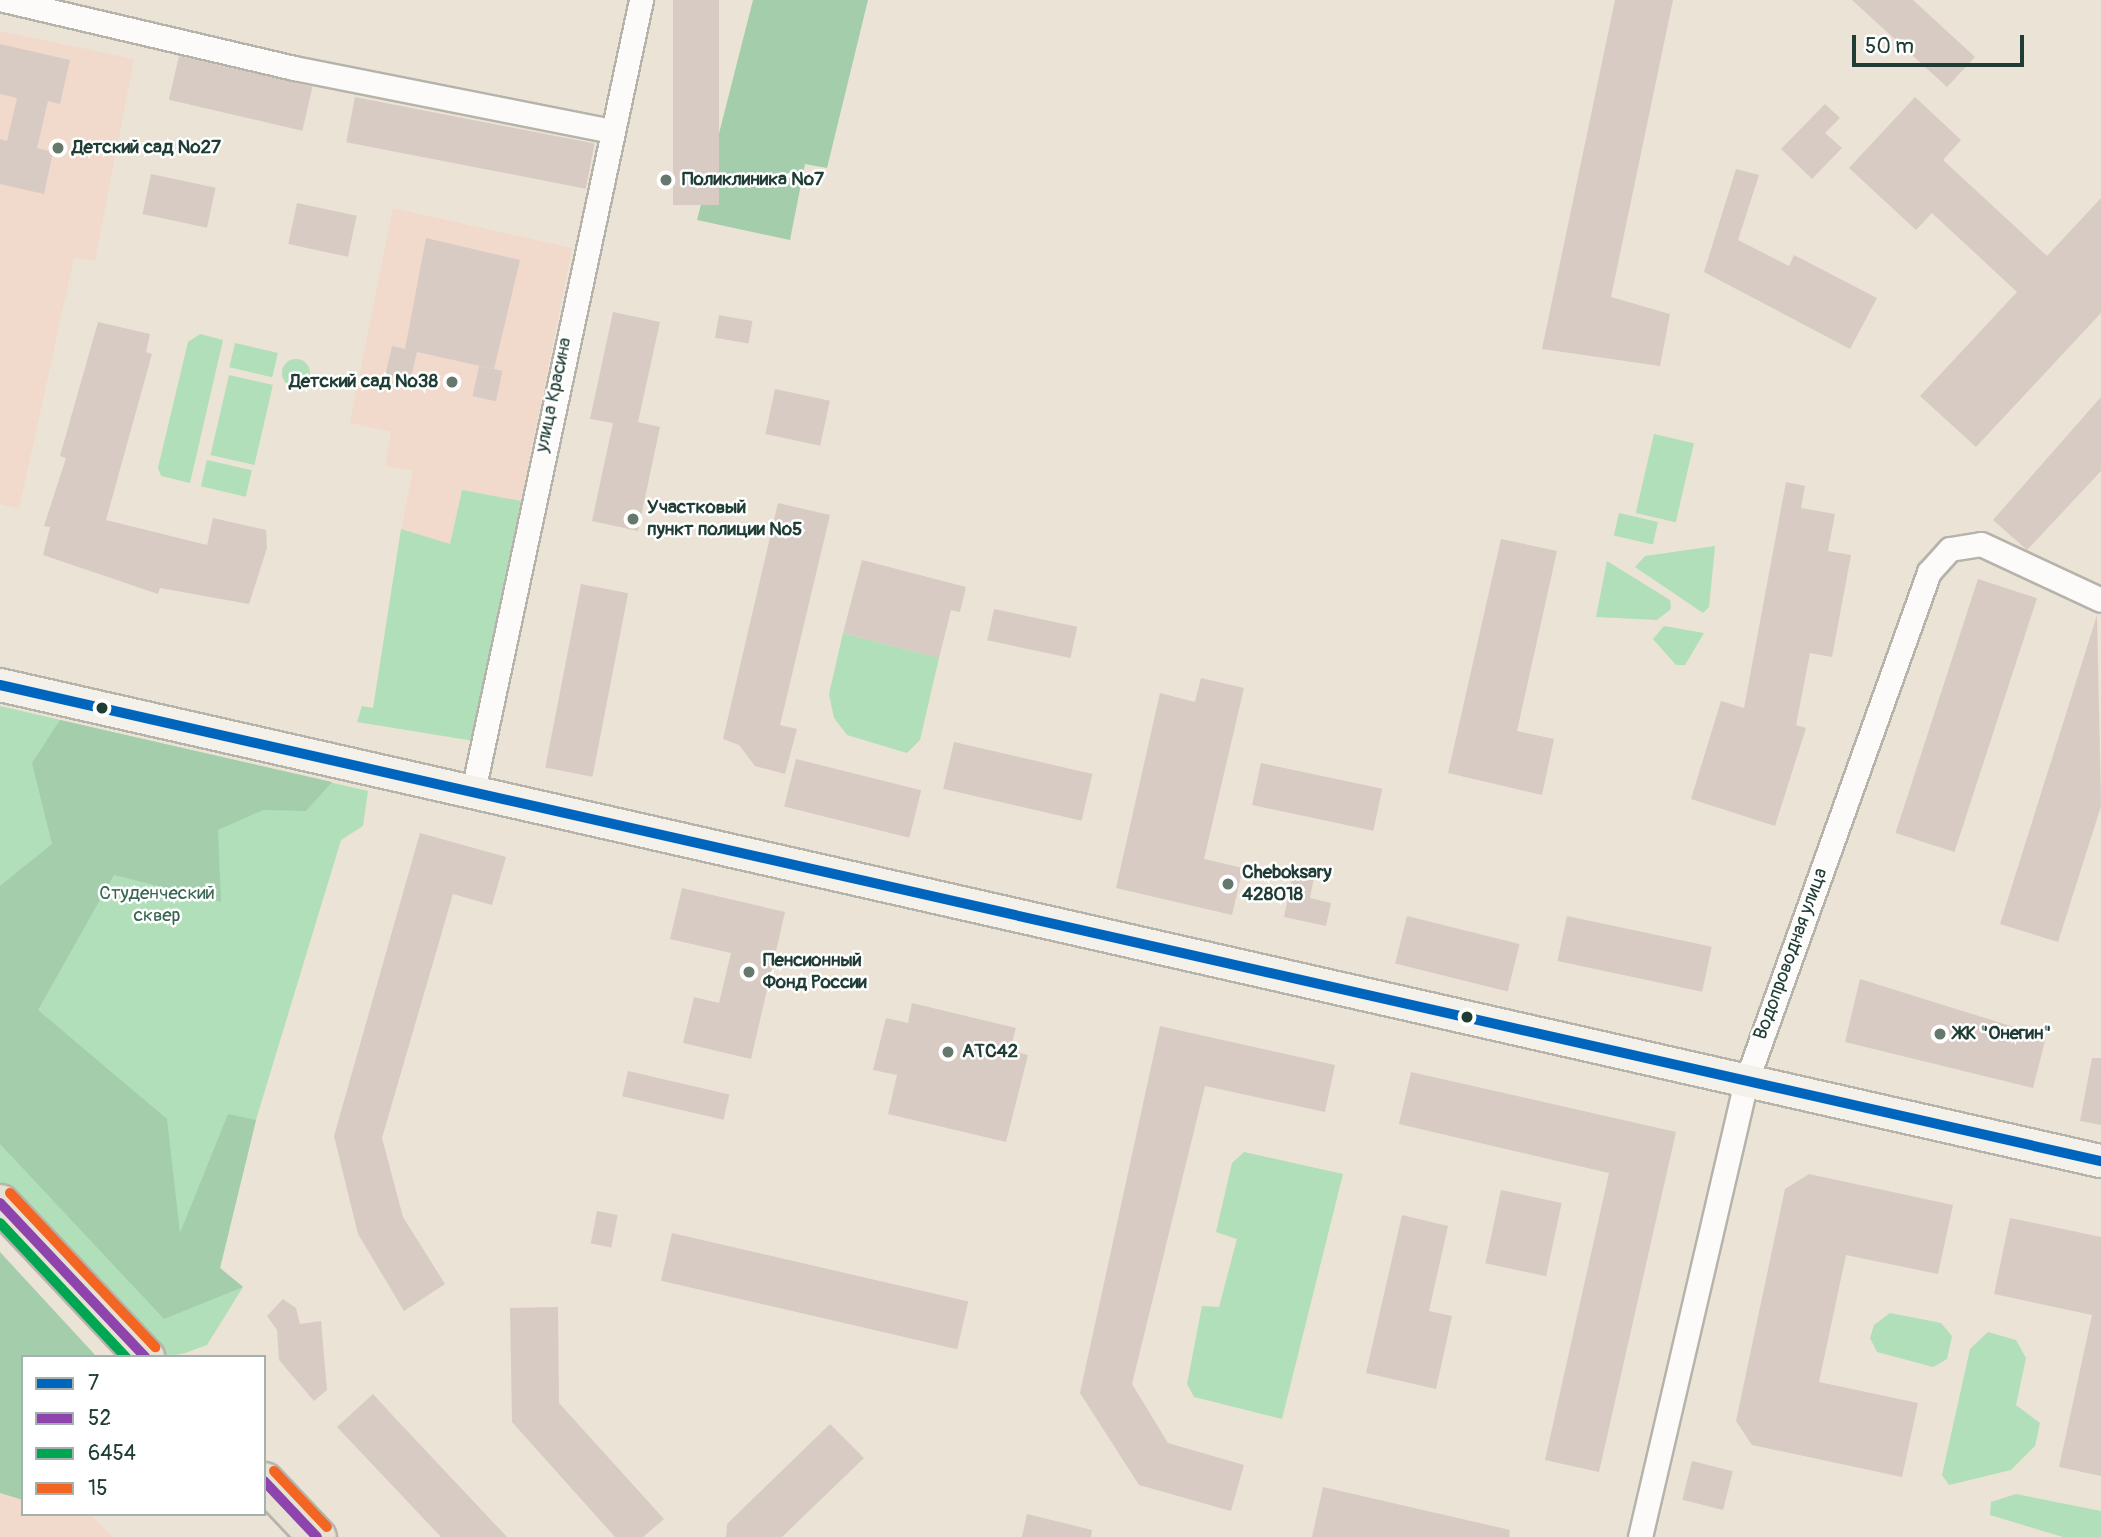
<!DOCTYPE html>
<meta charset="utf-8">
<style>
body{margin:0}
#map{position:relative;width:2101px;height:1537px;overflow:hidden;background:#ebe3d5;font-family:Pangolin,sans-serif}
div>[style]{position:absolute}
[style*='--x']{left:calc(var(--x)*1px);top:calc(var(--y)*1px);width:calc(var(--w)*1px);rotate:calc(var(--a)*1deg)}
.built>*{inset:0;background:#f1dacc}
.green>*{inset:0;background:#b1dfb9;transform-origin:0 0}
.round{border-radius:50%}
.forest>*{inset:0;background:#a4ceab}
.building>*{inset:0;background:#d8cbc4;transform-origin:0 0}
.roads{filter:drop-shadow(2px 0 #b5b3aa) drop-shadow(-2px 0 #b5b3aa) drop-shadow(0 2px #b5b3aa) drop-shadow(0 -2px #b5b3aa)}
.street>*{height:23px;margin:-11.5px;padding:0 11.5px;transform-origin:11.5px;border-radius:11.5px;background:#fcfbf9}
.secondary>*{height:32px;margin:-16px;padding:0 16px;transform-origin:16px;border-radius:16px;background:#f4f1ea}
.primary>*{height:37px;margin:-18.5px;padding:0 18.5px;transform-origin:18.5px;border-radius:18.5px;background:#e7e1d4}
.bus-1>*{height:10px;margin:-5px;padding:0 5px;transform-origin:5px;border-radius:5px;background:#0065bd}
.bus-2>*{height:10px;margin:-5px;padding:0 5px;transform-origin:5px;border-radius:5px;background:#8e44ad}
.bus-3>*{height:10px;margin:-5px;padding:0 5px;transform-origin:5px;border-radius:5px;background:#00a651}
.bus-4>*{height:10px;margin:-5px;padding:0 5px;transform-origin:5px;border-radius:5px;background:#f26522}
.dots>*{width:19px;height:19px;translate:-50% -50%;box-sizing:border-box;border:4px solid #fff;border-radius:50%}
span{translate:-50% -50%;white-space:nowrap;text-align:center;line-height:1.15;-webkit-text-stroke:5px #fff;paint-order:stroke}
.poi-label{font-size:19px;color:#1f3d34;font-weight:700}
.left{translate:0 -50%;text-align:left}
.right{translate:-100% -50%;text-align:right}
.street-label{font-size:19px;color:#1f3d34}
.park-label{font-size:19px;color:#386550}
.legend{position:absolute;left:21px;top:1355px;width:245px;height:161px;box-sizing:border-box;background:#fff;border:2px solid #a5b1ae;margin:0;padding:9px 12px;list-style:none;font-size:21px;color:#1f3d34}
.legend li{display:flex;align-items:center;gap:14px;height:35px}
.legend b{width:35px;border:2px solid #a5b1ae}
.scale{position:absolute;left:1852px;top:35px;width:172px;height:32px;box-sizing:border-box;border:4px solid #1f3d34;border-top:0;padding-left:9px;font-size:21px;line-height:24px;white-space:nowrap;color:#1f3d34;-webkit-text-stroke:5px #fff;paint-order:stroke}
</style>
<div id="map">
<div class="built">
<i style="clip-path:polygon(0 31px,134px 59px,95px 261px,74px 258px,19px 509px,0 504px)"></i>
<i style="clip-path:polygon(393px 208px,572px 248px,521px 501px,462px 490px,450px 545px,401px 529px,413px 470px,385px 466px,391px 432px,350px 423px)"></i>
<i style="clip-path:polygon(0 1431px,23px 1452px,23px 1514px,89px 1514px,113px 1537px,0 1537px)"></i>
</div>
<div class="green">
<i style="clip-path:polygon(200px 334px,223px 340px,190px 483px,161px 476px,158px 468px,188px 342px)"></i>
<i style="left:235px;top:343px;width:44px;height:25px;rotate:13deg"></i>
<i class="round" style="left:282px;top:359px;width:28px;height:28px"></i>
<i style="left:229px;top:375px;width:45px;height:82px;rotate:13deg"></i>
<i style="left:1654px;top:434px;width:41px;height:81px;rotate:13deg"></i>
<i style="left:207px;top:460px;width:46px;height:27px;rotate:13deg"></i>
<i style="clip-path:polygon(462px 490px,521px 501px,474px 741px,357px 722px,362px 706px,373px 708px,401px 529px,450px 544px)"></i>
<i style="left:1619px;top:513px;width:40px;height:23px;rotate:13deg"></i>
<i style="clip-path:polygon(1715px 546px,1709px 607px,1703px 613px,1635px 567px,1645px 556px)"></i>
<i style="clip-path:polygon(1607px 561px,1670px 600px,1671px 609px,1657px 620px,1596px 617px)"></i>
<i style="clip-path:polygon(1664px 626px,1704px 633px,1685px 665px,1676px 665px,1653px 639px)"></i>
<i style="clip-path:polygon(843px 633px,939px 658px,920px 740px,907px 753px,847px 735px,834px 718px,829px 694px)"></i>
<i style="clip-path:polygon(0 706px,368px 791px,363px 826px,341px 840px,256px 1120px,220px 1268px,243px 1287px,207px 1345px,185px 1353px,166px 1357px,155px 1351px,0 1183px)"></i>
<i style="clip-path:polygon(1244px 1152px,1343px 1174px,1282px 1419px,1194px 1397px,1187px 1384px,1202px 1306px,1219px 1307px,1237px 1239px,1216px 1232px,1232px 1163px)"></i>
<i style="clip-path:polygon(1890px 1313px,1941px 1323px,1952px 1336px,1947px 1359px,1933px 1367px,1877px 1352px,1870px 1338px,1874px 1325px)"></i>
<i style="clip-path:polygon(1988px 1332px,2016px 1340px,2026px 1358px,2016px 1405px,2040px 1423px,2035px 1446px,2011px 1470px,1949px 1485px,1942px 1475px,1970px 1349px)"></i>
<i style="clip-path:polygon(2016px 1494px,2101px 1511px,2101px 1537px,2063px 1537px,1990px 1515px,1991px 1502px)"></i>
</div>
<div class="forest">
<i style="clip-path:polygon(753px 0,868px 0,827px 168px,805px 164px,790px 240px,697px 220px)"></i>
<i style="clip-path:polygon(60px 720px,332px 782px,306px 811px,263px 810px,218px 830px,221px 902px,114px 875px,38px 1010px,167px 1119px,180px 1233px,228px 1114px,256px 1120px,220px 1268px,243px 1287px,164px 1319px,0 1144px,0 886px,52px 844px,32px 763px)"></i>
<i style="clip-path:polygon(0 1252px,97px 1357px,23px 1357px,23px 1500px,0 1493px)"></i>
</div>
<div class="building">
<i style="left:673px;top:0;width:46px;height:205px"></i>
<i style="clip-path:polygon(1615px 0,1673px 0,1611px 297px,1670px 314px,1660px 366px,1542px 349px)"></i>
<i style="clip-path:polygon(1852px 0,1913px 0,1975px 57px,1947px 87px)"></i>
<i style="clip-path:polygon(0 44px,70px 60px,60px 104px,48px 101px,37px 148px,53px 152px,44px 194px,0 184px,0 139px,7px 141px,17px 98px,0 94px)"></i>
<i style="left:179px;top:56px;width:137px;height:45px;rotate:13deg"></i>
<i style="left:355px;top:97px;width:244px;height:46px;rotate:11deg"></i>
<i style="clip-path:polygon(1915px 97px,1961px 140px,1943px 160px,2047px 256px,2101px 198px,2101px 313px,1976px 447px,1920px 396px,2017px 292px,1932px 213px,1916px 230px,1849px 168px)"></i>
<i style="clip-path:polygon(1825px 104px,1840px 118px,1825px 133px,1842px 148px,1812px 179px,1781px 149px)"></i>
<i style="clip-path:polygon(1736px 169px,1759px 175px,1738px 240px,1789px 266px,1794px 255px,1877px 298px,1850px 349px,1704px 272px)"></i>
<i style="left:151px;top:174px;width:66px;height:41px;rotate:12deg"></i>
<i style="left:297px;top:203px;width:61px;height:42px;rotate:12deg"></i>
<i style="clip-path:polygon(426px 238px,520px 260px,494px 369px,417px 352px,410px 382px,385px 376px,392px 346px,405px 349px)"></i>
<i style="clip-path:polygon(613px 312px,660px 322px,638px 422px,660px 427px,638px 531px,592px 521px,613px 423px,590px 419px)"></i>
<i style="left:719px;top:315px;width:34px;height:23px;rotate:10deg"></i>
<i style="clip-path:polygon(98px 322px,150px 334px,146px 352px,152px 354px,106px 520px,207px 545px,213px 518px,266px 530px,267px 548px,249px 604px,160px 588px,158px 594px,43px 555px,50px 527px,44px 526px,66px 458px,60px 456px)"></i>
<i style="left:479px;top:366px;width:24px;height:31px;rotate:12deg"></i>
<i style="left:775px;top:389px;width:56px;height:46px;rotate:12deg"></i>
<i style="clip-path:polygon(2101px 397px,2101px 471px,2027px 550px,1993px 520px)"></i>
<i style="clip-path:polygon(1786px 482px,1805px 486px,1801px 508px,1835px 514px,1828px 551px,1851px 555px,1832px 657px,1810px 653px,1796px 725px,1806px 728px,1775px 826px,1691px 799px,1721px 701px,1744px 708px)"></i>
<i style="clip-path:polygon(778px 503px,830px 515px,780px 725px,797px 729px,785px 774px,755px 766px,739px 745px,723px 739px)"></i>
<i style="clip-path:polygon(1501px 539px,1557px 551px,1517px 731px,1554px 739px,1542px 795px,1448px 773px)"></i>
<i style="clip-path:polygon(862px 560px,966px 587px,960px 612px,951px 610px,939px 658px,843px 633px)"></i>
<i style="left:1978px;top:579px;width:62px;height:267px;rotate:18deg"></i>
<i style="left:581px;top:584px;width:48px;height:187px;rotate:11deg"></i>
<i style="left:994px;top:609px;width:85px;height:32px;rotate:12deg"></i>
<i style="clip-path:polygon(2097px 615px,2101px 806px,2058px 942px,2000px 924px)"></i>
<i style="clip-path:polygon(1201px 678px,1244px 688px,1204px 859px,1243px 868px,1232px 915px,1116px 888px,1160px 693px,1195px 702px)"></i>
<i style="left:954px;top:742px;width:142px;height:48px;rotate:13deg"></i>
<i style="left:796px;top:759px;width:129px;height:49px;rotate:14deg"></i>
<i style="left:1261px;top:763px;width:124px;height:43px;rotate:12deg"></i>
<i style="clip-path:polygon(420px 833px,506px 857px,492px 905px,453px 894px,382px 1138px,403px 1217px,445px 1284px,404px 1311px,358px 1234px,334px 1136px)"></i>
<i style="clip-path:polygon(1293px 873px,1314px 878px,1310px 898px,1331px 903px,1326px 926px,1284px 917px)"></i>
<i style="clip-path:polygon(682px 888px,785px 912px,751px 1059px,683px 1043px,694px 997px,719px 1003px,731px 953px,670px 939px)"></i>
<i style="left:1407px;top:916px;width:116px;height:49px;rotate:14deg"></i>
<i style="left:1567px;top:916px;width:148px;height:46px;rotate:12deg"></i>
<i style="clip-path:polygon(1860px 979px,2046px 1037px,2033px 1088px,1845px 1042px)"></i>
<i style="clip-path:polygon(912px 1003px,1016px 1028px,1010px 1050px,1028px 1055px,1006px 1142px,888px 1114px,897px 1075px,873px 1070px,886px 1018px,908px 1023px)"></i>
<i style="clip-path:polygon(1160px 1026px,1335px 1065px,1325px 1112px,1205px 1086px,1132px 1384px,1168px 1443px,1244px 1465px,1231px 1511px,1139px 1485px,1080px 1393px)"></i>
<i style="clip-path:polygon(2092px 1058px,2101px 1058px,2101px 1125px,2080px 1121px)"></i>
<i style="left:628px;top:1071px;width:104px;height:26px;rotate:13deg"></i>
<i style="clip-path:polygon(1411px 1072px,1676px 1132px,1599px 1472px,1545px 1460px,1609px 1173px,1399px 1124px)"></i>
<i style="clip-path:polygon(1809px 1174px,1953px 1205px,1938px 1274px,1846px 1255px,1819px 1382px,1918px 1403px,1902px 1477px,1752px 1445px,1736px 1421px,1785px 1189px)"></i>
<i style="left:1501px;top:1190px;width:62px;height:75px;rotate:12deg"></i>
<i style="left:597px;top:1211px;width:21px;height:33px;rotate:11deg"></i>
<i style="clip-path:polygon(1402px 1215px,1448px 1226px,1429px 1311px,1452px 1316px,1436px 1389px,1366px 1373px)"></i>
<i style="clip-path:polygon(2010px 1218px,2101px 1237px,2101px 1476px,2059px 1467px,2092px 1315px,1994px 1294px)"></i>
<i style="left:672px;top:1233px;width:304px;height:49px;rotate:13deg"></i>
<i style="clip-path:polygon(283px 1299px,296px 1308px,300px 1324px,321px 1321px,327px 1390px,314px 1401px,279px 1360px,277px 1330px,267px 1316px)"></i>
<i style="clip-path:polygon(558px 1307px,559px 1403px,664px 1519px,643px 1537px,615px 1537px,512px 1422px,510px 1308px)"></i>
<i style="clip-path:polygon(373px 1394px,395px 1418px,507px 1537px,441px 1537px,337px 1427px)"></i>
<i style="clip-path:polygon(830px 1424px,864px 1458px,782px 1537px,726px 1537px,727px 1524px)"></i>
<i style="left:1692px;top:1461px;width:42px;height:40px;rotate:14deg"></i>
<i style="clip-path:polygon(1323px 1487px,1510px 1530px,1509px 1537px,1312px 1537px)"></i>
<i style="clip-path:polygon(1027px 1514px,1092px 1530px,1091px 1537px,1022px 1537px)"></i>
</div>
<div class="roads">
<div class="street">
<i style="--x:4;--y:0;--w:298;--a:13.2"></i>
<i style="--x:294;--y:68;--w:324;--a:11.2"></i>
<i style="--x:473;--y:791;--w:809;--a:-78.01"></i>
<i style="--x:1640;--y:1537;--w:467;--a:-76.9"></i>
<i style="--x:1746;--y:1082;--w:542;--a:-70.26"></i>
<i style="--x:1929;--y:572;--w:31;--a:-48"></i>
<i style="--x:1950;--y:549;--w:31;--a:-9"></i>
<i style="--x:1981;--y:544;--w:132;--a:25"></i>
</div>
<div class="secondary">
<i style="--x:0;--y:685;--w:2154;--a:12.77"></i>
</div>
<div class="primary">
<i style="--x:0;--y:1203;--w:212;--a:46.7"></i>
<i style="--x:264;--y:1481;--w:77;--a:46.6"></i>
</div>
</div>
<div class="bus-1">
<i style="--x:0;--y:685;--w:2154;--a:12.77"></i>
</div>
<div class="bus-2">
<i style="--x:0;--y:1203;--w:212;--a:46.7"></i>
<i style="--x:264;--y:1481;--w:77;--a:46.6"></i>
</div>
<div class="bus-3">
<i style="--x:0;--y:1223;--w:184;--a:46.8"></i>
</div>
<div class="bus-4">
<i style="--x:10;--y:1193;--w:212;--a:46.7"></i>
<i style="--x:274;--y:1471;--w:77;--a:46.6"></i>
</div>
<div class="dots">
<i style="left:58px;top:148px;background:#66776c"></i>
<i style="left:666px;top:180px;background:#66776c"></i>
<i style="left:452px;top:382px;background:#66776c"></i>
<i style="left:633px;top:519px;background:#66776c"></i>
<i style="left:102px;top:708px;background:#1f3d34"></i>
<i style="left:1228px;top:884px;background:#66776c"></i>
<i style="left:749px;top:972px;background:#66776c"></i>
<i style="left:1467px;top:1017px;background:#1f3d34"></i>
<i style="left:1940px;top:1034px;background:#66776c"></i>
<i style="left:948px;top:1052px;background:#66776c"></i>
</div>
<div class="poi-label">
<span class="left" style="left:72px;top:148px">Детский сад №27</span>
<span class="left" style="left:682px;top:180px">Поликлиника №7</span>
<span class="right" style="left:438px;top:382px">Детский сад №38</span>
<span class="left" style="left:647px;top:519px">Участковый<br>пункт полиции №5</span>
<span class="left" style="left:1242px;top:884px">Cheboksary<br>428018</span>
<span class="left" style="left:763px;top:972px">Пенсионный<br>Фонд России</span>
<span class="left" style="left:1954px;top:1034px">ЖК "Онегин"</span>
<span class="left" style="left:962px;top:1052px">АТС42</span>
</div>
<div class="street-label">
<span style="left:554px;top:395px;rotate:-78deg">улица Красина</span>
<span style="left:1791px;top:954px;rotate:-70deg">Водопроводная улица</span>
</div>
<div class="park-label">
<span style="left:157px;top:905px">Студенческий<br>сквер</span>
</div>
<ul class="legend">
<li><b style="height:9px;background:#0065bd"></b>7</li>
<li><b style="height:9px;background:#8e44ad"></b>52</li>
<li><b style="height:9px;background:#00a651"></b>6454</li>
<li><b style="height:9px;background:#f26522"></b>15</li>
</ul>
<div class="scale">50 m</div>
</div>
